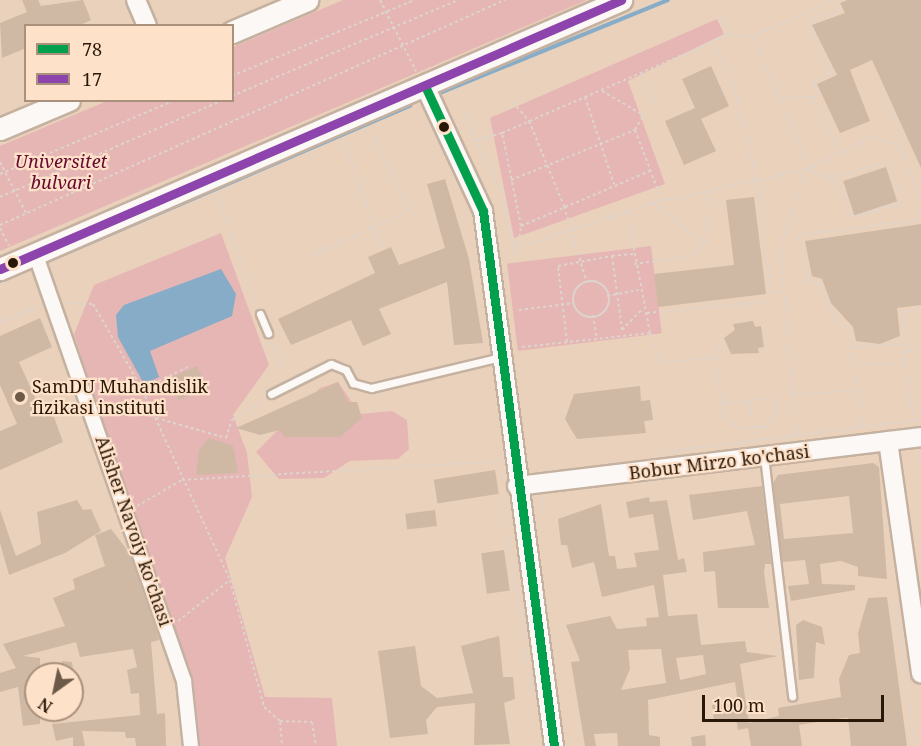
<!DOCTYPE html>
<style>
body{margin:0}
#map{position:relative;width:921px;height:746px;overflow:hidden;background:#ead1bb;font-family:"Noto Serif",serif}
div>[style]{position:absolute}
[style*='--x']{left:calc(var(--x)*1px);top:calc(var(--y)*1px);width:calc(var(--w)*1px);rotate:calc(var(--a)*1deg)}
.green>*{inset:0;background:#e6b6b5;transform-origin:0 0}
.water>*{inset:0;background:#87acc8}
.stream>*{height:4px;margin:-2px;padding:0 2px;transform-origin:2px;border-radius:2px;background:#87acc8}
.building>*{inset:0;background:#cfb9a4;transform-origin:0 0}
.path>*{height:2px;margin-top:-1px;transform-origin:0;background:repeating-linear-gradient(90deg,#dcd4cd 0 3px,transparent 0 6px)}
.path>.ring{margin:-1px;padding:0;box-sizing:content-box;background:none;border:2px solid #dcd4cd;border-radius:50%}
.roads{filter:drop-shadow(2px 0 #c5b1a0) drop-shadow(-2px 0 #c5b1a0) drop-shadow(0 2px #c5b1a0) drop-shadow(0 -2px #c5b1a0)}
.lane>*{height:7px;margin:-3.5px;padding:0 3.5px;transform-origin:3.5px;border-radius:3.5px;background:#fcf8f5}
.street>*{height:14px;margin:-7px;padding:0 7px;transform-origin:7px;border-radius:7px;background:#fcf8f5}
.secondary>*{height:18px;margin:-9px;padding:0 9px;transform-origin:9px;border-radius:9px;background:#fcf8f5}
.primary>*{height:21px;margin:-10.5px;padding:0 10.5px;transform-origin:10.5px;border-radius:10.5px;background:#fcf8f5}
.bus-1>*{height:9px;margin:-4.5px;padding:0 4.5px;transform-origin:4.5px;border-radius:4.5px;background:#029f4d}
.bus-2>*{height:9px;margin:-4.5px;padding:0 4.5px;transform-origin:4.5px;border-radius:4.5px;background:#8e44ad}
.dots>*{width:16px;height:16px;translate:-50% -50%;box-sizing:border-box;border:3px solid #fee1c9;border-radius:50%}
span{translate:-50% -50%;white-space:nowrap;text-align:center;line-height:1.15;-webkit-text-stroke:4.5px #fee1c9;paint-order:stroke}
.park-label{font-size:18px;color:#660730;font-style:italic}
.poi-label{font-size:18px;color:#291808}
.left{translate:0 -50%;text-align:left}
.street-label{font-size:18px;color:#291808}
.legend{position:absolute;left:24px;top:24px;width:210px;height:78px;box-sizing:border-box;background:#fee1c9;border:2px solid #a9917c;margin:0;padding:8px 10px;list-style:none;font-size:18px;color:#291808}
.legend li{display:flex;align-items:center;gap:12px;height:30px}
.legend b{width:30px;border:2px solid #a9917c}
.north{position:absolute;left:24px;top:662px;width:60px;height:60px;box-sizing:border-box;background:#fee1c9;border:2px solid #a9917c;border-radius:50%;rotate:213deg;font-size:16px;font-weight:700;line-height:24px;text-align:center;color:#291808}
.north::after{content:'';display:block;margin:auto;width:21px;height:27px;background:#6d5947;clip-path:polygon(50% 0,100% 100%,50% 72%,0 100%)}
.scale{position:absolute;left:702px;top:695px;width:182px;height:27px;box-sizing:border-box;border:3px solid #291808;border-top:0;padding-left:8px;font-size:18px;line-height:21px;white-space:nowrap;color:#291808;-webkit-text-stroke:4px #fee1c9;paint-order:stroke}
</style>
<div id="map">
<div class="green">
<i style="clip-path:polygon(343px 0,587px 0,0 251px,0 146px,107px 101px,232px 100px,233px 47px)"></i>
<i style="clip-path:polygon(717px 19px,724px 34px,628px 81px,665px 184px,514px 238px,490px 118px)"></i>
<i style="clip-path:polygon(221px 233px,269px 365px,233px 415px,247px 453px,252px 497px,225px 558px,265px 697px,332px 698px,337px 746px,193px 746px,184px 681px,74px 334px,94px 285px)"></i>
<i style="left:651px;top:246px;width:88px;height:145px;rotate:83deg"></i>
<i style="clip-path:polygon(338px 382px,360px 414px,392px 411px,407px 420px,409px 449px,398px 459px,350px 461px,324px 478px,279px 479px,256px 452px,320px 388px)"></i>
</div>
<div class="water">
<i style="clip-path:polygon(221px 269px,236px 294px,232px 316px,150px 351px,159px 377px,144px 384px,118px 337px,116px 315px,124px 305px)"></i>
</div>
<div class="stream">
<i style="--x:440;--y:93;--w:246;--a:-22.2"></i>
<i style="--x:50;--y:260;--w:392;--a:-23.2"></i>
<i style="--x:0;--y:281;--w:15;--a:-23"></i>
</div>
<div class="building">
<i style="clip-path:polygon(22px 0,38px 0,41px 6px,83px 0,91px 20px,78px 26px,26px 26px,26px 48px,2px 58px,0 23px,27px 12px)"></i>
<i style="clip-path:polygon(847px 0,921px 0,921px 168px,872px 60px,850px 70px,870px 121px,840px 133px,817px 84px,837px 75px,812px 25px,845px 13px,840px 3px)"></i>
<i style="clip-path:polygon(711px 66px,729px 106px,701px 119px,716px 151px,684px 165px,665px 121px,695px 108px,682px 79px)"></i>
<i style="left:886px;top:167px;width:36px;height:45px;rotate:72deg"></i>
<i style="clip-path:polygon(445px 179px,469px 259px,483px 343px,454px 345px,447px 282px,379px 309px,391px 334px,363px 346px,351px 320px,291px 345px,278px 319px,375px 273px,368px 257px,391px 247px,399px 265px,445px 248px,427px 184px)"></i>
<i style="clip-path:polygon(754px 197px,766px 294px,658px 307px,654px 274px,734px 265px,726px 200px)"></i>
<i style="clip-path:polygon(921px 224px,921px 305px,897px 308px,900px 336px,880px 344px,856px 341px,853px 327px,831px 303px,822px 279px,812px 276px,805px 241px)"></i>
<i style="clip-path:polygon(40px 318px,52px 347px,19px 362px,42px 413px,51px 409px,63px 442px,0 470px,0 431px,17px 424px,0 385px,0 336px)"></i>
<i style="clip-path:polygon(753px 321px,755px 327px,761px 326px,764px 347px,758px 348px,759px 353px,731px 354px,724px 338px,735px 330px,733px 324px)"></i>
<i style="left:197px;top:366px;width:24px;height:31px;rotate:66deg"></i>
<i style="clip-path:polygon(338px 382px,348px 402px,357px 402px,362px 418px,340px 437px,285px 437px,280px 430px,260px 435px,236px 428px)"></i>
<i style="clip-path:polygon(640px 386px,641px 401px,650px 400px,653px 420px,644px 421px,646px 433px,577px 439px,565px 419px,574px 394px)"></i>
<i style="clip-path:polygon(209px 438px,233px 446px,238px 473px,196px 475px,199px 450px)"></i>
<i style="clip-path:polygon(evenodd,873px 463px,879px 467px,887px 579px,858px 576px,858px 567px,841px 561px,820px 564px,822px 584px,855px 585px,855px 590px,791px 601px,788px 586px,809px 584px,805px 560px,782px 562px,773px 483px,778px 475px,873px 463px,849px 496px,853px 533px,784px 539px,780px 504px,849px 496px)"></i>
<i style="left:495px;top:470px;width:24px;height:62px;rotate:81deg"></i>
<i style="clip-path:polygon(762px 486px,771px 564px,765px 564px,764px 573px,769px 608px,718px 608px,715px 571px,704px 572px,703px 552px,755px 545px,747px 511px,693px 520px,689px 495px)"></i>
<i style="clip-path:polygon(evenodd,649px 497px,650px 502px,667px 500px,678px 560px,684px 558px,687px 572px,663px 575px,668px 616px,697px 614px,701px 645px,745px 641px,747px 652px,778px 656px,740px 664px,749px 723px,779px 716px,778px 708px,841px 697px,839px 679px,849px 655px,860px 653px,858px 633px,868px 598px,887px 597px,907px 746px,851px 746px,848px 718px,843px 718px,799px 725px,802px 746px,751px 746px,748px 728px,738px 730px,736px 719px,714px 721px,712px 705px,738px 703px,735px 682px,648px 700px,649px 735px,660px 737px,660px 746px,618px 746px,617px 733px,594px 734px,596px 746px,585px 746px,571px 662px,580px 661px,566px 625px,610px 616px,617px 629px,647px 626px,646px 618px,659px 617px,654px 585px,602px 597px,594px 562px,572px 568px,567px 545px,561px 545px,558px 519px,601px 504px,609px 556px,615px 556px,617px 569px,637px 567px,634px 553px,659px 550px,653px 514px,629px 518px,626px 502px,649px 497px,661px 649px,666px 683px,621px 690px,630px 669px,628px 650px,661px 649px,649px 497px,703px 655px,706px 674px,680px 680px,676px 658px,703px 655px)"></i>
<i style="clip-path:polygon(77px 500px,83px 510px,91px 509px,101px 531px,65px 553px,9px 575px,0 543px,0 510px,16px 556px,41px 544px,37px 512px)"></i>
<i style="left:435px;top:510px;width:16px;height:30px;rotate:83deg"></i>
<i style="clip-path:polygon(111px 529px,131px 555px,156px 629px,159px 640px,151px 642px,157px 714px,165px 713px,166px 746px,136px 746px,135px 738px,126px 738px,125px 732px,82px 731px,85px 746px,73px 746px,73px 737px,56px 741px,52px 724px,140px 715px,139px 693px,131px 694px,127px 670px,137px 667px,133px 649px,80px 657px,76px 642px,23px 656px,40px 658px,40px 724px,23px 726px,18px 687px,0 692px,0 673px,16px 668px,3px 644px,65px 626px,53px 598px,75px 589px,73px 579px,105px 566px,95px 535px)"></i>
<i style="left:504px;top:550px;width:41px;height:23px;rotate:82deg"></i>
<i style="clip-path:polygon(803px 620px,822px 627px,825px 645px,816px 642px,814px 678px,799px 680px,796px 625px)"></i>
<i style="clip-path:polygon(499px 636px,503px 677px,513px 677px,515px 699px,504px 703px,510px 744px,474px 745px,475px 703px,437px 707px,426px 720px,428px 734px,390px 738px,378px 651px,415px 646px,421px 686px,437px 698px,473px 693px,461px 646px)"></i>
<i style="clip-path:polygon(62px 661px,72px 662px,74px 674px,60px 674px)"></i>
<i style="clip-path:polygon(705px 735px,706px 746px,692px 746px,691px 737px)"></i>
</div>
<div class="path">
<i style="--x:380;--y:0;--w:80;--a:63.1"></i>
<i style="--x:729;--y:35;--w:24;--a:2"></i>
<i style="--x:713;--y:42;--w:46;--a:64"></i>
<i style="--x:733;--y:83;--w:99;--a:76"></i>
<i style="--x:757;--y:179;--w:114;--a:82.9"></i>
<i style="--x:771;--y:292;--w:13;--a:-4"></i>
<i style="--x:232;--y:76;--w:198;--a:-22.6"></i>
<i style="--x:602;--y:91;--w:48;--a:30.3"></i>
<i style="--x:881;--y:95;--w:47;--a:61.8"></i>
<i style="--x:903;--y:136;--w:11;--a:117"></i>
<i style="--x:232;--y:96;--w:246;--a:-23"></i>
<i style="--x:585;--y:97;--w:92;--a:71.6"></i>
<i style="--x:812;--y:97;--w:62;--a:63"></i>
<i style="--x:780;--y:98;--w:32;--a:-2"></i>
<i style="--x:812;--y:97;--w:8;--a:-30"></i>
<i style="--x:819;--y:93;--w:10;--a:-119"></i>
<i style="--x:814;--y:84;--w:20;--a:-33"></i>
<i style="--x:831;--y:73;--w:56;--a:-113.3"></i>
<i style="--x:809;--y:22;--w:32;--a:-20"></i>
<i style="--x:839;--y:11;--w:11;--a:-112"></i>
<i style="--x:513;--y:102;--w:25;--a:50"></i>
<i style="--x:529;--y:121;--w:92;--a:67.6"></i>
<i style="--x:564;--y:206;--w:80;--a:73.4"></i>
<i style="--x:464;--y:110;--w:32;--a:68"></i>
<i style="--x:476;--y:140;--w:27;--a:-15"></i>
<i style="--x:635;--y:130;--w:76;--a:69.2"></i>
<i style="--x:343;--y:137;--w:120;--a:71.1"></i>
<i style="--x:476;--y:140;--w:55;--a:63.9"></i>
<i style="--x:500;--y:189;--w:66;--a:76"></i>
<i style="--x:0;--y:162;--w:59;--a:63"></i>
<i style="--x:809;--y:166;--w:142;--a:-113.3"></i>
<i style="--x:753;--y:36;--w:90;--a:-23.7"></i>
<i style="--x:807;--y:169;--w:83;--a:108.9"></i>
<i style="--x:780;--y:248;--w:148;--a:84.9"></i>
<i style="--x:793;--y:395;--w:62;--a:-4.6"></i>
<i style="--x:807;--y:169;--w:33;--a:23"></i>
<i style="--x:0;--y:174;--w:190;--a:-22.9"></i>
<i style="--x:511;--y:180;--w:134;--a:-22"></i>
<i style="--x:635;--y:130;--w:37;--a:-61"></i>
<i style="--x:653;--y:98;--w:28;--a:-116"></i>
<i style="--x:216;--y:193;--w:120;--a:70.1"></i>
<i style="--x:0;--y:197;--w:243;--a:-23.5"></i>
<i style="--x:652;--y:203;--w:60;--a:-11.5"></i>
<i style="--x:878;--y:210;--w:29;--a:166"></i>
<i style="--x:850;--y:217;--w:42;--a:-109.3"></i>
<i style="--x:836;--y:177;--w:54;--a:-17.1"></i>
<i style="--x:888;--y:161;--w:44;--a:71.6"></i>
<i style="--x:902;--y:203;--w:25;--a:164"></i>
<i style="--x:878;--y:210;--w:15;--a:74"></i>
<i style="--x:0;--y:225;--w:553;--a:-24.02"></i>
<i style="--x:521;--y:226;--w:142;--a:-23.1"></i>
<i style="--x:0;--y:228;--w:20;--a:63"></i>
<i style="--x:517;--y:248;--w:142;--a:-18.4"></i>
<i style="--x:652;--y:203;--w:66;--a:37"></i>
<i style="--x:705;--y:243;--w:52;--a:-83.4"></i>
<i style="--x:711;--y:191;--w:98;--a:-12.9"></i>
<i style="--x:807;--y:169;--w:73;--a:-25.9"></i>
<i style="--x:873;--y:137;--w:27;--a:20"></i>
<i style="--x:898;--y:146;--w:59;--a:66.9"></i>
<i style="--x:633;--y:254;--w:21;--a:175"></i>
<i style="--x:612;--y:256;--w:75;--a:82.3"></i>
<i style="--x:622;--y:330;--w:30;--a:-46"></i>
<i style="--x:314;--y:255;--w:105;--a:-25.3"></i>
<i style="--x:409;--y:210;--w:80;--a:-115.3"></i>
<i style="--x:516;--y:255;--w:29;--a:-80"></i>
<i style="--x:521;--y:226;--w:95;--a:-101.5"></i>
<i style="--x:502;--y:133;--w:247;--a:-23.4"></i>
<i style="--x:729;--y:35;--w:26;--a:-111"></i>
<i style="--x:634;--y:264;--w:59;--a:-7.9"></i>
<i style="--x:692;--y:256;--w:17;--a:-45"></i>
<i class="ring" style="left:573px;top:281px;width:34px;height:34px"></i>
<i style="--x:607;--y:296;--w:32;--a:-11"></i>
<i style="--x:65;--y:303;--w:28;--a:2"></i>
<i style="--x:93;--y:304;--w:94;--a:59.9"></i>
<i style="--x:140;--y:385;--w:215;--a:65.2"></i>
<i style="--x:230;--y:580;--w:131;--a:75"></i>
<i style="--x:264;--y:707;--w:21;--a:41"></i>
<i style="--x:280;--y:721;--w:32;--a:2"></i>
<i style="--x:312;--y:722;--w:24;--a:81"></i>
<i style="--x:519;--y:310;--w:56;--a:-7.1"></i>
<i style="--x:647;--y:313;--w:118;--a:-5.4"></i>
<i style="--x:593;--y:315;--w:24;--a:81"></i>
<i style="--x:0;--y:322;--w:43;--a:-21.8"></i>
<i style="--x:650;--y:333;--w:32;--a:68"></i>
<i style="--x:662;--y:363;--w:52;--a:-6.6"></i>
<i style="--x:271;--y:342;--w:36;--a:66"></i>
<i style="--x:567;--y:342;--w:77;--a:-96.8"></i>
<i style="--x:558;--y:266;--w:55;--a:-10.5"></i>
<i style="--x:721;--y:345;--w:14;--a:120"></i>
<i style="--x:714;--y:357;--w:47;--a:80.1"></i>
<i style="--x:722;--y:403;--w:27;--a:-4"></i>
<i style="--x:749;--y:401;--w:38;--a:81"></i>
<i style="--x:522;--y:347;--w:129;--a:-6.2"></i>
<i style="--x:650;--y:333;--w:124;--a:-100.7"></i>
<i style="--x:850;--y:347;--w:56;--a:-3.1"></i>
<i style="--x:907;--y:352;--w:40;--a:-97.1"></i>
<i style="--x:902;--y:312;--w:19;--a:-9"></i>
<i style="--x:853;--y:365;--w:51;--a:-2.2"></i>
<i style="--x:142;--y:389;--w:51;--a:-25.6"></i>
<i style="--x:793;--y:395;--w:39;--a:84"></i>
<i style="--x:722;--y:403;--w:14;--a:86"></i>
<i style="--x:723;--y:417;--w:19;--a:36"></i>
<i style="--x:738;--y:428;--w:29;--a:-2"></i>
<i style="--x:767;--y:427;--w:20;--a:-60"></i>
<i style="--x:777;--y:410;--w:13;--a:-103"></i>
<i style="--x:774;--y:397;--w:25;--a:171"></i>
<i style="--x:156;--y:418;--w:73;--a:15.9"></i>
<i style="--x:226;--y:438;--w:19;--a:-72"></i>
<i style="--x:232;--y:420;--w:37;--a:-34"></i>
<i style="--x:914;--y:420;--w:69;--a:-99.2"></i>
<i style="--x:903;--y:352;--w:18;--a:-3"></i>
<i style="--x:863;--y:426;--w:98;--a:-98.8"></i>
<i style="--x:848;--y:329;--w:16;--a:-140"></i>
<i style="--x:836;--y:319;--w:39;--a:-116"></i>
<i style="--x:819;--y:284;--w:10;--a:-163"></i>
<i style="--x:809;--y:281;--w:47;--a:-102.3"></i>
<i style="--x:799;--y:235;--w:119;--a:-7.2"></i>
<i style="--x:917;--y:220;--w:8;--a:-60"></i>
<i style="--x:665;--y:452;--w:258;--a:-7.3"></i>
<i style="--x:919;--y:452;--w:11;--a:80"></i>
<i style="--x:501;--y:470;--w:12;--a:85"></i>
<i style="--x:503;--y:494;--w:201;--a:82"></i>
<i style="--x:542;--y:497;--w:17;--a:83"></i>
<i style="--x:137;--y:506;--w:52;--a:-30"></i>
<i style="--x:182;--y:480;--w:321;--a:-3.4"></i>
<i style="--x:895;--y:603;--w:144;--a:82"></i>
<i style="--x:178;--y:621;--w:66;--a:-38.3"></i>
<i style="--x:280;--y:722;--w:24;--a:85"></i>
</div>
<div class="roads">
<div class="lane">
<i style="--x:260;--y:314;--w:21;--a:67"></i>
<i style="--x:271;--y:394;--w:67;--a:-26.6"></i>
<i style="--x:331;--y:364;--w:16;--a:22"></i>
<i style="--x:346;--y:370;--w:15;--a:62"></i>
<i style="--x:353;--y:383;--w:19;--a:16"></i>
<i style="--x:371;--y:388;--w:134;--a:-13.4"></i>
<i style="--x:764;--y:456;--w:242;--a:83.3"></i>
</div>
<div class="street">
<i style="--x:35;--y:253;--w:453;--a:70.8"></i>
<i style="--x:184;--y:681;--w:65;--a:83.9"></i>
</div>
<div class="secondary">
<i style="--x:136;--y:0;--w:28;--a:67"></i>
<i style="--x:425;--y:86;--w:138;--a:65.1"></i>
<i style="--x:483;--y:211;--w:540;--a:82.44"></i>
<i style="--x:888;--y:441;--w:235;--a:81.9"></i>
<i style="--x:517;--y:486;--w:407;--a:-6.9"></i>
</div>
<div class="primary">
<i style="--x:232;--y:32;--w:82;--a:-23.1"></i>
<i style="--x:0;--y:129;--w:75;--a:-22.8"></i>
<i style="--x:0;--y:269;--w:677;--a:-23.42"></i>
</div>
</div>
<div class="bus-1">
<i style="--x:425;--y:86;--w:138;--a:65.1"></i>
<i style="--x:483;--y:211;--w:540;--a:82.44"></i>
</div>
<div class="bus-2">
<i style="--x:0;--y:269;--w:677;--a:-23.42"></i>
</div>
<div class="dots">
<i style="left:444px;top:127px;background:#291808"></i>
<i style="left:13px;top:263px;background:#291808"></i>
<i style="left:20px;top:397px;background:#6d5947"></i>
</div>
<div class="park-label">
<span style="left:61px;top:172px">Universitet<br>bulvari</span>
</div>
<div class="poi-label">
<span class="left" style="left:32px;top:397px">SamDU Muhandislik<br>fizikasi instituti</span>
</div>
<div class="street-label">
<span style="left:719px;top:462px;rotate:-7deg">Bobur Mirzo ko'chasi</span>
<span style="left:134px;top:531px;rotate:71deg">Alisher Navoiy ko'chasi</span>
</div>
<ul class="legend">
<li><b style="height:8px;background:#029f4d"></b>78</li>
<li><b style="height:8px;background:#8e44ad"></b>17</li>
</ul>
<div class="north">N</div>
<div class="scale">100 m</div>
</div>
